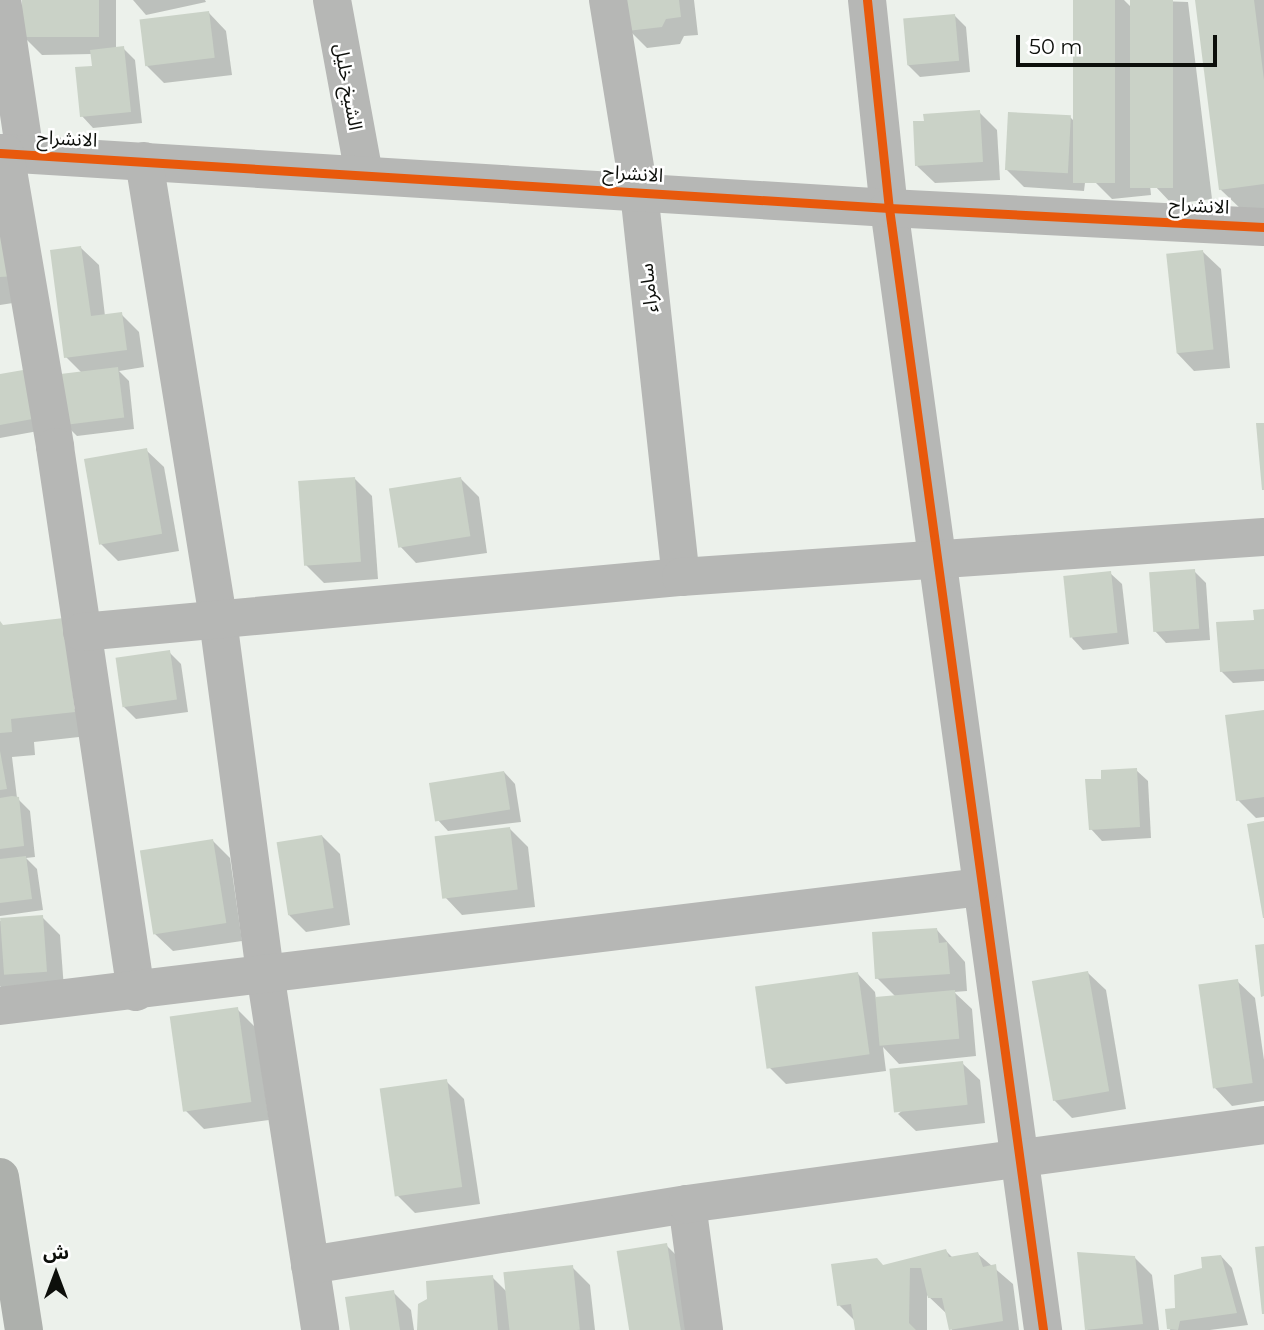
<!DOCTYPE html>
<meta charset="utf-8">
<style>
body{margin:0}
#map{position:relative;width:1264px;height:1330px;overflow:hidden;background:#ecf1eb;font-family:Montserrat,"Noto Sans Arabic",sans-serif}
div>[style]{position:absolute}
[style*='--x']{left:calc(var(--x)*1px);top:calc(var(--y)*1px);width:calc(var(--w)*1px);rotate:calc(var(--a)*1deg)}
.shadow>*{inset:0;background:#0003}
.building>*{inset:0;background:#cad2c7;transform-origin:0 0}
.minor>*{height:38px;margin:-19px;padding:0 19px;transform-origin:19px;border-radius:19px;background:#b6b7b5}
.major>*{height:38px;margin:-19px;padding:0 19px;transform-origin:19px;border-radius:19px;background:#adb0ac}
.cycleway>*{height:9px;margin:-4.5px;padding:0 4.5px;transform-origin:4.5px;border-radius:4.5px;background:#e8590c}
span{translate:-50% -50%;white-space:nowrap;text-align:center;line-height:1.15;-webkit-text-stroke:5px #fff;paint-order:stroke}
.street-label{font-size:19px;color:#0d0f0b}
.north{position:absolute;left:21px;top:1239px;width:70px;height:70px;-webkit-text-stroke:5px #fff;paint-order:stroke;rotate:0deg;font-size:19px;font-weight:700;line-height:28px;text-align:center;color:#0d0f0b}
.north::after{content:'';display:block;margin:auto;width:24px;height:32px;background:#0d0f0b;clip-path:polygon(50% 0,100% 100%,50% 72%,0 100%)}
.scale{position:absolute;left:1016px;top:35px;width:201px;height:32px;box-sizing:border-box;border:4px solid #0d0f0b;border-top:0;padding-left:9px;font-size:21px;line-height:24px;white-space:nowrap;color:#0d0f0b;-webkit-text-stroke:5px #fff;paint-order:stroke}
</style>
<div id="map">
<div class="shadow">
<i style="clip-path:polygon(24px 0,116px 0,116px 49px,123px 48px,135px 60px,142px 123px,93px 128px,82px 116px,94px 68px,92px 54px,42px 55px,24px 37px)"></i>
<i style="clip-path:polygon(133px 0,205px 0,206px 2px,146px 15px)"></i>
<i style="clip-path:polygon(625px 0,694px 0,698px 35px,684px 36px,680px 44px,647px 48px,629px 30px)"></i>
<i style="clip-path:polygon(1074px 0,1124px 0,1133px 9px,1132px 0,1188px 2px,1212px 199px,1172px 204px,1155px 186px,1147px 127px,1144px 127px,1151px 195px,1112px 199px,1094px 181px,1090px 142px,1084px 191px,1024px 187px,1006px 169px,1070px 117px,1089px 136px)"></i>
<i style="clip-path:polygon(1197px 0,1264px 0,1264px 210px,1244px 212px,1220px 189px)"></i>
<i style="clip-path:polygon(209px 13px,226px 31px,232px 75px,164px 83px,146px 65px)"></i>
<i style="clip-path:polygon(955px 16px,966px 27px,970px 72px,920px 77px,908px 65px)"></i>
<i style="clip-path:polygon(979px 112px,997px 130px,1000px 180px,935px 183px,917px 166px)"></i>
<i style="clip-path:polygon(0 230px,13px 303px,0 305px)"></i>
<i style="clip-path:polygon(81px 248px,99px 265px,105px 316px,121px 314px,139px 332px,144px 367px,119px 371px,129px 381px,134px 429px,77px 436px,65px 424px,82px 373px,66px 357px)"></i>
<i style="clip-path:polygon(1203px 252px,1221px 269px,1230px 368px,1194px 371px,1177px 353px)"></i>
<i style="clip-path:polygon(0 376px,49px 429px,0 438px)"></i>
<i style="clip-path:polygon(146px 450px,164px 467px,179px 551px,118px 561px,101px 544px)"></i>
<i style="clip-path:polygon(355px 479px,372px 496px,378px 579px,324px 583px,306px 565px)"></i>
<i style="clip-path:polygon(461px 479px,479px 497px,487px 553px,416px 563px,399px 545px)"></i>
<i style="clip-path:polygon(1194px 571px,1206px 583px,1210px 640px,1166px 643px,1155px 631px)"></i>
<i style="clip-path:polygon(1110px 573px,1122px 584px,1129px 644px,1083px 650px,1072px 638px)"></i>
<i style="clip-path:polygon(1264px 611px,1264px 681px,1233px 683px,1221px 671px)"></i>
<i style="clip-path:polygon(0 623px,97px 735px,34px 742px,35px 755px,12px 757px,17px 798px,30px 811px,35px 857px,26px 858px,37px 869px,43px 910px,0 916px)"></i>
<i style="clip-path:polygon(169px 652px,181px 664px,188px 712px,136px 719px,124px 707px)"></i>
<i style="clip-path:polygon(1264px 712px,1264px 817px,1256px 818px,1238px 800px)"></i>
<i style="clip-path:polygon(1136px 770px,1148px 781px,1151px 838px,1102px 841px,1091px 829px,1103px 780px)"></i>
<i style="clip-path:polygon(504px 772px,515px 784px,521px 822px,448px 831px,437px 819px)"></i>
<i style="clip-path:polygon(510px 829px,528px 847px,535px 907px,462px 915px,445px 897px)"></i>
<i style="clip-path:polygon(322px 836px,340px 854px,350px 925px,306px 932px,288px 914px)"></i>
<i style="clip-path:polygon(212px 840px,230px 858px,242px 941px,173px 951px,155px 934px)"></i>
<i style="clip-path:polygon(42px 917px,60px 935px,64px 989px,8px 994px,0 986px,0 921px)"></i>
<i style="clip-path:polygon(937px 930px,965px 962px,967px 991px,954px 992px,972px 1009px,976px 1056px,899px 1064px,883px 1047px,886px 1071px,786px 1084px,768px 1066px,858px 974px,875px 992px,876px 999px,896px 997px,877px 978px)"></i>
<i style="clip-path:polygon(1088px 973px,1106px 990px,1126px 1109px,1072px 1118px,1054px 1100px)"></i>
<i style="clip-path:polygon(1237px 981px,1255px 998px,1264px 1060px,1264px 1101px,1232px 1106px,1215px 1088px)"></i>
<i style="clip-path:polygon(237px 1009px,255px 1027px,269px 1120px,204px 1129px,186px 1111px)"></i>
<i style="clip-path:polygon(962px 1063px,980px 1080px,985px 1123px,916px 1131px,898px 1114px)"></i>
<i style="clip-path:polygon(446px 1081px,464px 1099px,480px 1204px,415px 1213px,398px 1196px)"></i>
<i style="clip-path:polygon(666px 1245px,684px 1263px,695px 1330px,632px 1330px)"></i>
<i style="clip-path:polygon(946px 1251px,953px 1258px,978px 1254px,1013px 1284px,1019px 1330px,952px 1330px,948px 1315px,927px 1295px,927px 1330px,856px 1330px,855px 1321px,839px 1305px,884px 1267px)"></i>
<i style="clip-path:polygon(1221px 1256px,1232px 1268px,1248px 1325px,1210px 1330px,1170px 1330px,1177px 1309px,1204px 1270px)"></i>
<i style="clip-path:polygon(1134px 1257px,1152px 1275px,1159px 1330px,1087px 1330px)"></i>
<i style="clip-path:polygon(572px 1267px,590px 1285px,595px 1330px,419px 1330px,492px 1277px,507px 1292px)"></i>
<i style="clip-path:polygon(393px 1292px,411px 1310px,414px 1330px,351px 1330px)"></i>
</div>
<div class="building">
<i style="left:22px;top:0;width:77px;height:37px"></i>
<i style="clip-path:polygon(624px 0,679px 0,681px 17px,666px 19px,662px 27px,627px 31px)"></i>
<i style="left:1073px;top:0;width:42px;height:183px"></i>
<i style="left:1130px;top:0;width:43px;height:188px"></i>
<i style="clip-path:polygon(1195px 0,1254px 0,1264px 80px,1264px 184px,1219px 190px)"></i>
<i style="left:209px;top:11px;width:47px;height:70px;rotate:83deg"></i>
<i style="left:955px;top:14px;width:47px;height:52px;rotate:85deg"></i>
<i style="clip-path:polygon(124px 46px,131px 112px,80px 117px,75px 67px,92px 66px,90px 50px)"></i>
<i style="clip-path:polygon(980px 110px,983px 162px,915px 166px,913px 121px,924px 121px,923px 114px)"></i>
<i style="left:1008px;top:112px;width:63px;height:58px;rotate:3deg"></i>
<i style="clip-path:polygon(0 228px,17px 276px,0 277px)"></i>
<i style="clip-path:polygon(81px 246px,91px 316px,122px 312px,127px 350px,64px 358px,50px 250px)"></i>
<i style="left:1203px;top:250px;width:100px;height:37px;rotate:84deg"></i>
<i style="left:118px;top:367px;width:51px;height:60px;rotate:83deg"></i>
<i style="clip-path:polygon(29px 369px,38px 418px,0 425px,0 374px)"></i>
<i style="clip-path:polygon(1256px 423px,1264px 423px,1264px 490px,1262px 490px)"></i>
<i style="left:147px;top:448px;width:87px;height:64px;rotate:80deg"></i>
<i style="left:355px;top:477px;width:85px;height:57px;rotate:86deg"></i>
<i style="left:461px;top:477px;width:60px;height:73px;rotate:81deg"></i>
<i style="left:1195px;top:569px;width:60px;height:46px;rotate:86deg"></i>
<i style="left:1111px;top:571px;width:62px;height:48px;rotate:84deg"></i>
<i style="clip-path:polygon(1264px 609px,1264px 669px,1220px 672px,1216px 622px,1254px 620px,1253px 610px)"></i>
<i style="clip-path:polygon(64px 618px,75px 712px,11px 719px,12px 732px,0 733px,0 621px,3px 625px)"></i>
<i style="left:170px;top:650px;width:50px;height:55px;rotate:82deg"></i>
<i style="clip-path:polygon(1264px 710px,1264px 797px,1236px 801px,1225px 715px)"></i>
<i style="clip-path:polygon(0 751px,7px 789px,0 790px)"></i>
<i style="clip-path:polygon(1137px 768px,1140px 827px,1089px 830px,1085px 779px,1101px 779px,1101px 770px)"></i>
<i style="left:504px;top:771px;width:39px;height:76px;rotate:81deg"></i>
<i style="clip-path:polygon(12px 796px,19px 797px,24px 846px,0 849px,0 798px)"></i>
<i style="clip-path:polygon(1264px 821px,1264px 918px,1263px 918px,1247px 824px)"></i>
<i style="left:510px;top:827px;width:63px;height:76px;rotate:83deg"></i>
<i style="left:322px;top:835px;width:74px;height:46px;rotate:81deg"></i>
<i style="left:213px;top:839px;width:85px;height:74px;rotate:81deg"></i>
<i style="clip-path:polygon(26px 856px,32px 899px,0 903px,0 859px)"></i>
<i style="left:43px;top:915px;width:57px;height:43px;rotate:86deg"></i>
<i style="clip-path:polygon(937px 928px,939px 943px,947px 942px,950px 974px,875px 979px,872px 932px)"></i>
<i style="clip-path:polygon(1264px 944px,1264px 996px,1261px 997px,1255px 945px)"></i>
<i style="left:1088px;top:971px;width:122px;height:57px;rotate:80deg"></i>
<i style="left:858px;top:972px;width:83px;height:104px;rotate:82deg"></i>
<i style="left:1238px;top:979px;width:105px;height:40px;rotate:82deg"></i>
<i style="left:955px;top:990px;width:49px;height:80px;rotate:85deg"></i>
<i style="left:238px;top:1007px;width:96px;height:69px;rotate:82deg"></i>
<i style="left:963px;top:1061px;width:44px;height:74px;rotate:84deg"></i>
<i style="left:447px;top:1079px;width:109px;height:68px;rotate:82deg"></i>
<i style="left:667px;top:1243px;width:88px;height:51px;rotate:81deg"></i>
<i style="clip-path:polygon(1264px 1246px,1264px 1314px,1262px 1314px,1255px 1247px)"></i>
<i style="clip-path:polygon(946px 1249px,949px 1257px,978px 1252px,983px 1267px,996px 1264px,1003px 1321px,949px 1330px,942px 1298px,928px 1298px,921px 1268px,910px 1268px,909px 1323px,916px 1330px,855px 1330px,851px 1304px,837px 1306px,831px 1264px,877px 1258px,883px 1265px)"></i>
<i style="clip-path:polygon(1077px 1252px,1135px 1256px,1143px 1324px,1085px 1330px)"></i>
<i style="clip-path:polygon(1221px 1255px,1237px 1313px,1180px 1321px,1178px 1330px,1167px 1329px,1165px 1309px,1175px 1308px,1174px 1275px,1202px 1268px,1201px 1257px)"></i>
<i style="left:573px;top:1265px;width:65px;height:70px;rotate:84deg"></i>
<i style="clip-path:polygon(493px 1275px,498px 1330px,417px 1330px,418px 1304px,427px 1299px,426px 1281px)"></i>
<i style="clip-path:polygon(394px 1290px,400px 1330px,350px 1330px,345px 1297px)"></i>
</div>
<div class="minor">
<i style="--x:2;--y:0;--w:156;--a:81.5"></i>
<i style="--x:332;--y:0;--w:177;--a:79.6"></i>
<i style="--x:608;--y:0;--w:194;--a:80.8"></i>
<i style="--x:639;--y:192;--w:387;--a:83.8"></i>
<i style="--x:867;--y:0;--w:209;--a:84"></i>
<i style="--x:889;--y:208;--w:1133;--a:82.18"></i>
<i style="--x:0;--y:153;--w:891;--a:3.54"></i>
<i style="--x:889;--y:208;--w:375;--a:2.9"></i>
<i style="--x:5;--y:153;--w:298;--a:80.3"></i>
<i style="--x:55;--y:447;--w:551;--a:81.55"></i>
<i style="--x:144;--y:161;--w:465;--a:80.8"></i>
<i style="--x:218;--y:620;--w:356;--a:82.4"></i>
<i style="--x:265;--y:973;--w:361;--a:81.2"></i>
<i style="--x:82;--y:632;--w:602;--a:-5.25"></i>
<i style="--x:681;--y:577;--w:584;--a:-3.92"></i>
<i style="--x:0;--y:1006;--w:987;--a:-6.92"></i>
<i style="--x:687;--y:1204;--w:127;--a:82.3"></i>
<i style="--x:310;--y:1265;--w:382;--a:-9.2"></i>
<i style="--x:687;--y:1204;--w:582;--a:-7.8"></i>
</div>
<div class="major">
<i style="--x:0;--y:1177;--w:155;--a:81.1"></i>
</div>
<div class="cycleway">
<i style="--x:867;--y:0;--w:209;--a:84"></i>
<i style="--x:889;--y:208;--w:1133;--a:82.18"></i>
<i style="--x:0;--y:153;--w:891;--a:3.54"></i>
<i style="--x:889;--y:208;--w:375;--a:2.9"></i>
</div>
<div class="street-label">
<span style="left:348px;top:87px;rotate:80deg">الشيخ خليل</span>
<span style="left:67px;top:139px;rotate:3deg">الانشراح</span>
<span style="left:633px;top:174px;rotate:4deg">الانشراح</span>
<span style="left:1199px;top:206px;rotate:3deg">الانشراح</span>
<span style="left:649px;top:288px;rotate:-96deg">سامراء</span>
</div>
<div class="north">ش</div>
<div class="scale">50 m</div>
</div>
